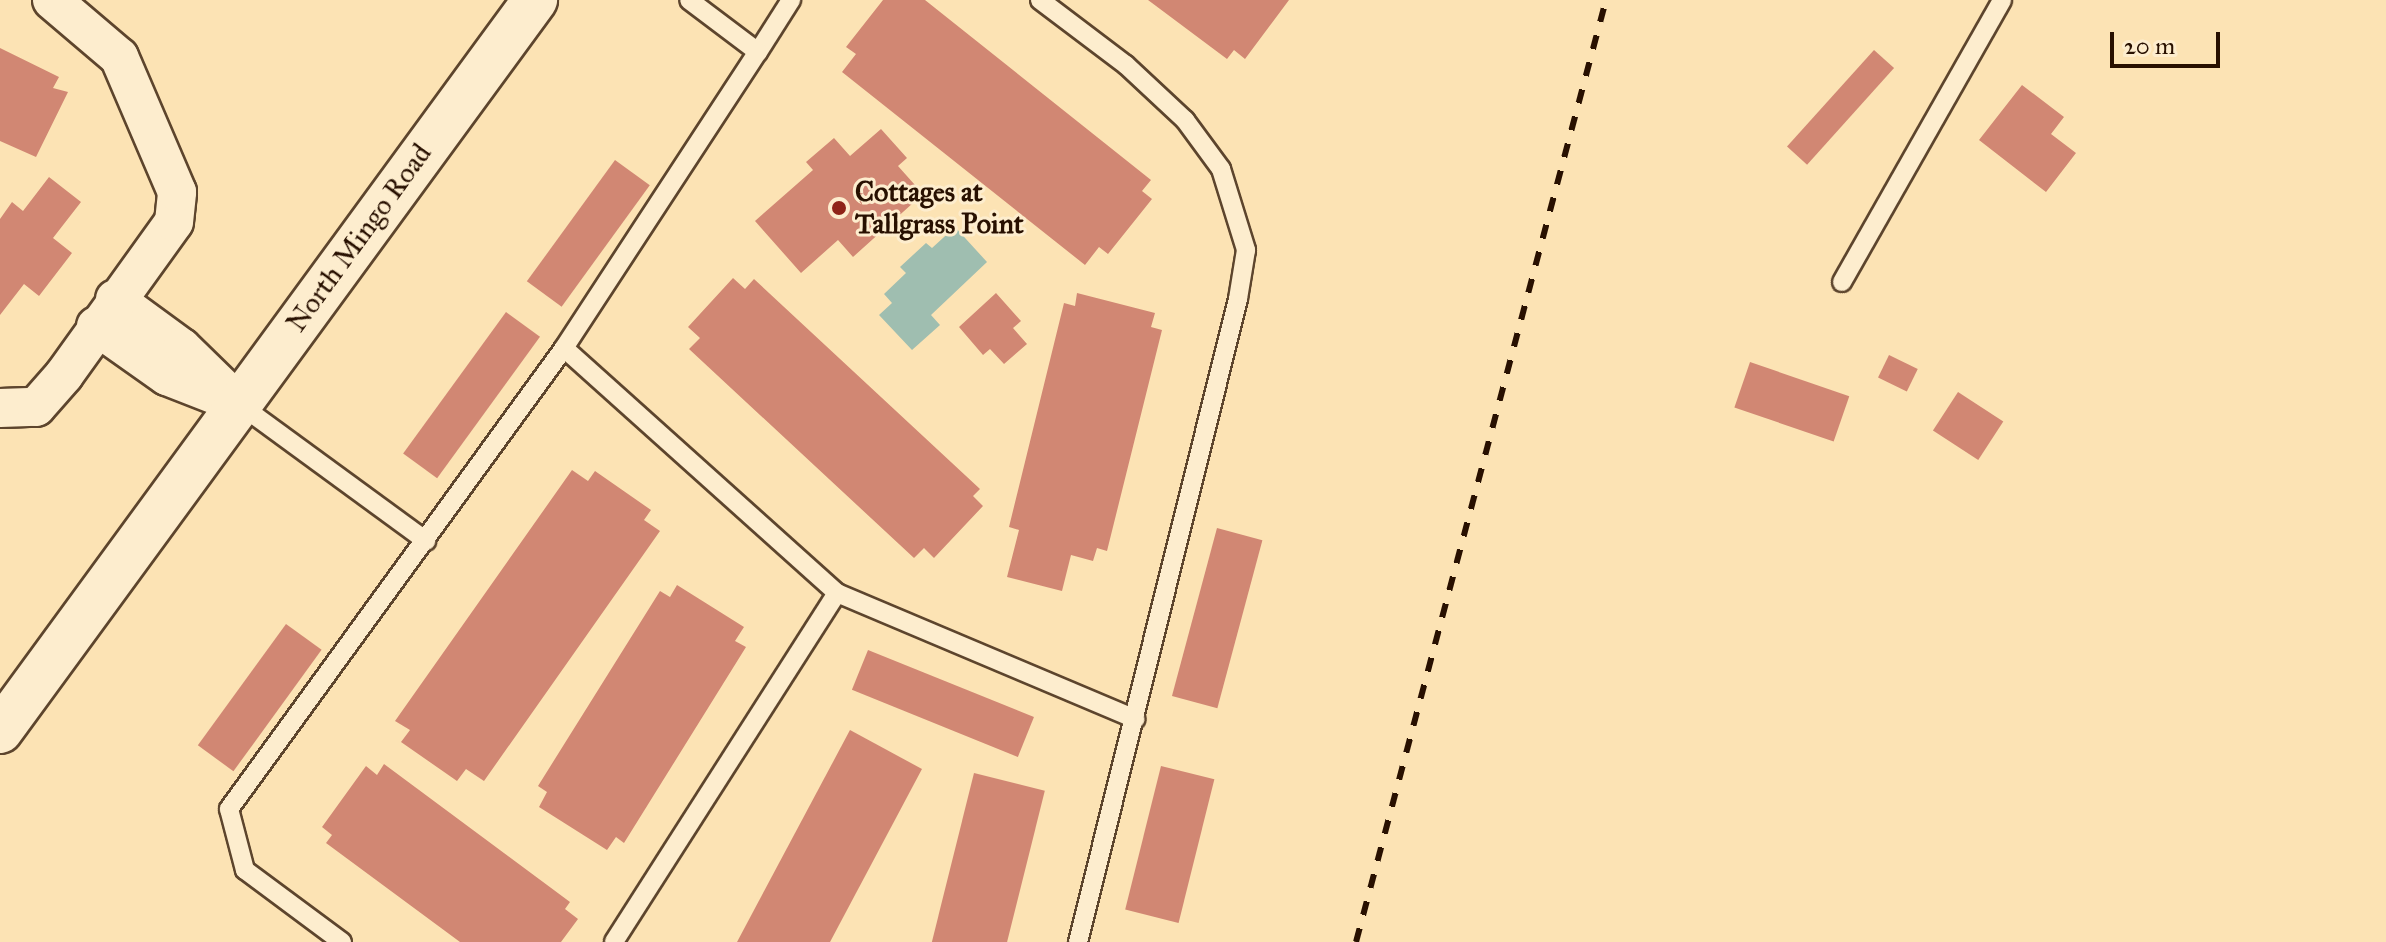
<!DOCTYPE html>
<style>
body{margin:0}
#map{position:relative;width:2386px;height:942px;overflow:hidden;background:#fce3b4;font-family:"IM FELL Great Primer",serif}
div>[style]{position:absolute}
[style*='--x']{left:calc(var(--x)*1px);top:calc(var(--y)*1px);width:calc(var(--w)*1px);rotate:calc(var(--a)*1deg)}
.water>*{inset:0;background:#9fbeb0}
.building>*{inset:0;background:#d18773;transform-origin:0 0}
.roads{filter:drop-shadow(2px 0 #5d452d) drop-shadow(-2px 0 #5d452d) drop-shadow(0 2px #5d452d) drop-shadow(0 -2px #5d452d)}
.service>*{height:18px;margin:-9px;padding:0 9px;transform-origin:9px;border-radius:9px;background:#fdedce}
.minor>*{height:38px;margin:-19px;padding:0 19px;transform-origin:19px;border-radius:19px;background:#fdedce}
.tertiary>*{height:44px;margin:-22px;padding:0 22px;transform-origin:22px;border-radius:22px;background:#fdedce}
.rail>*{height:6px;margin-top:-3px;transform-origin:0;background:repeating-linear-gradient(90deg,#281000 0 14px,transparent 0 28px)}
.dots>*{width:22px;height:22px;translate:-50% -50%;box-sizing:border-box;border:4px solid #fdedce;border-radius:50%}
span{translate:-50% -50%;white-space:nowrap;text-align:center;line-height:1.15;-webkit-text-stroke:6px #fdedce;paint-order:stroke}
.poi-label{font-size:28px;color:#281000;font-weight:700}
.left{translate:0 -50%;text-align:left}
.street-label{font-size:28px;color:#281000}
.scale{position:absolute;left:2110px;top:32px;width:110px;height:36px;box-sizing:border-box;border:4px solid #281000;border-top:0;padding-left:10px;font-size:24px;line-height:28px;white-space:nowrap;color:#281000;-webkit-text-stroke:6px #fdedce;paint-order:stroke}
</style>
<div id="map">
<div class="water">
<i style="clip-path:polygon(955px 227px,987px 262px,931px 315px,940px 325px,912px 350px,879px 315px,892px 303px,884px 294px,906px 273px,900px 267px,926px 243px,932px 248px)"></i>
</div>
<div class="building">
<i style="clip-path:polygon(883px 0,925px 0,1151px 180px,1142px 191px,1152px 199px,1108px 254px,1099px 247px,1085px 265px,842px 72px,856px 54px,846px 47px)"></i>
<i style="clip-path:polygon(1148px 0,1289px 0,1245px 59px,1234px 50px,1227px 59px)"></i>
<i style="clip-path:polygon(0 48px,59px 77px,53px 88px,68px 92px,36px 157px,0 141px)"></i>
<i style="left:1874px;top:50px;width:27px;height:130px;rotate:42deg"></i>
<i style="clip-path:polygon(2022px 85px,2064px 117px,2051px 134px,2076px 153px,2046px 192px,1979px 140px)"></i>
<i style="clip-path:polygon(881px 129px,907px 158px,898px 166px,923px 194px,853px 257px,838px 240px,801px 273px,755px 221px,813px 170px,806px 162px,834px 138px,850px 156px)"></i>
<i style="left:615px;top:160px;width:43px;height:150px;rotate:36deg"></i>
<i style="clip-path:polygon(49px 177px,81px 202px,53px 238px,72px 253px,39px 296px,24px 284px,0 315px,0 219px,12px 202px,23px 211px)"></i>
<i style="clip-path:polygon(733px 278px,745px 289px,754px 279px,980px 489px,973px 496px,983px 506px,934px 558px,924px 548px,914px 558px,689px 349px,700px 338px,688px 327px)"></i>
<i style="clip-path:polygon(996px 293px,1021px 321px,1013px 328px,1027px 344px,1004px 364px,990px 349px,983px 355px,959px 327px)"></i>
<i style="clip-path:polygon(1077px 293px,1155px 313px,1151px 327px,1162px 330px,1107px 551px,1097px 548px,1093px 561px,1071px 555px,1062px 591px,1007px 577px,1019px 530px,1009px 527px,1064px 303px,1075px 306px)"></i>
<i style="left:506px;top:312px;width:42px;height:175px;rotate:36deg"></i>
<i style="left:1889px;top:355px;width:32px;height:25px;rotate:26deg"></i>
<i style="left:1750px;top:362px;width:105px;height:48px;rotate:19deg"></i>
<i style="left:1958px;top:392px;width:54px;height:46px;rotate:33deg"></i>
<i style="clip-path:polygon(572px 470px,588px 481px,595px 471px,651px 510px,644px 520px,660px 531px,484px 781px,466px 769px,457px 781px,401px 742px,410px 730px,395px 721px)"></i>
<i style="left:1217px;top:528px;width:47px;height:174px;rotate:15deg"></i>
<i style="clip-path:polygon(677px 585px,744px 627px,735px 641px,746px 647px,624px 843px,616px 837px,607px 850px,539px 807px,547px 792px,538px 786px,660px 591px,670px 597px)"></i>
<i style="left:286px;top:624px;width:44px;height:150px;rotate:36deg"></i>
<i style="left:868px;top:650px;width:179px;height:43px;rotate:22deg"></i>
<i style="clip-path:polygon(850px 730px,922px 769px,830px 942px,737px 942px)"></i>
<i style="clip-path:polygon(384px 764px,570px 902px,565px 909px,578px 919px,561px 942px,460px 942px,326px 843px,332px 835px,322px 827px,366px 766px,377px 775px)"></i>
<i style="left:1161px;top:766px;width:55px;height:148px;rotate:14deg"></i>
<i style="left:974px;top:773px;width:73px;height:175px;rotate:14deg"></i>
</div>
<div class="roads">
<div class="service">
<i style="--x:1040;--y:0;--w:108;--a:37.1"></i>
<i style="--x:1126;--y:65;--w:81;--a:43"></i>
<i style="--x:1185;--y:120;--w:61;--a:53.7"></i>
<i style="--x:1221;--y:169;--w:85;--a:72.8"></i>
<i style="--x:1246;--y:250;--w:50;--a:99.3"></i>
<i style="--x:1238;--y:299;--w:663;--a:103.97"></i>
<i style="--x:758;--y:52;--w:62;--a:-57.6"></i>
<i style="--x:1842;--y:282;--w:324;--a:-60.4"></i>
<i style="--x:564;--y:348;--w:367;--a:41.9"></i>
<i style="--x:837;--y:593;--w:414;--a:122.6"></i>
<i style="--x:239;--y:404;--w:232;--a:36.2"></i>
<i style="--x:837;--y:593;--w:324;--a:22.9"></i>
<i style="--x:342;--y:942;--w:121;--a:-143.4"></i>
<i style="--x:245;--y:870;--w:63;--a:-104.7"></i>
<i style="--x:229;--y:809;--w:570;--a:-53.99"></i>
<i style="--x:564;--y:348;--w:354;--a:-56.8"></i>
<i style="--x:758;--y:52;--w:86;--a:-143"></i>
</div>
<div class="minor">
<i style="--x:115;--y:299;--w:83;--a:36.2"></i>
<i style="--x:182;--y:348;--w:62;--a:44.3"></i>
<i style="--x:96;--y:326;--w:87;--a:35.2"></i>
<i style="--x:167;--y:376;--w:77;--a:21.3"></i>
<i style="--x:0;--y:408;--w:36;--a:-2"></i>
<i style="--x:36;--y:407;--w:43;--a:-48.8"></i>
<i style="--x:64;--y:375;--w:188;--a:-54.3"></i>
<i style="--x:174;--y:222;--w:30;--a:-84"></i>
<i style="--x:177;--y:192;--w:147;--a:-113.2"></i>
<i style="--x:119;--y:57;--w:88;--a:-139.6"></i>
</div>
<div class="tertiary">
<i style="--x:0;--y:731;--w:906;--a:-53.8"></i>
</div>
</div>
<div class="rail">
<i style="--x:1356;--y:942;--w:975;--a:-75.14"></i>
</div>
<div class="dots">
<i style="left:839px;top:208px;background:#8f2418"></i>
</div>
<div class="poi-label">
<span class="left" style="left:855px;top:208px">Cottages at<br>Tallgrass Point</span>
</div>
<div class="street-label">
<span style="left:359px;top:238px;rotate:-54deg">North Mingo Road</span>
</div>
<div class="scale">20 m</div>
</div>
